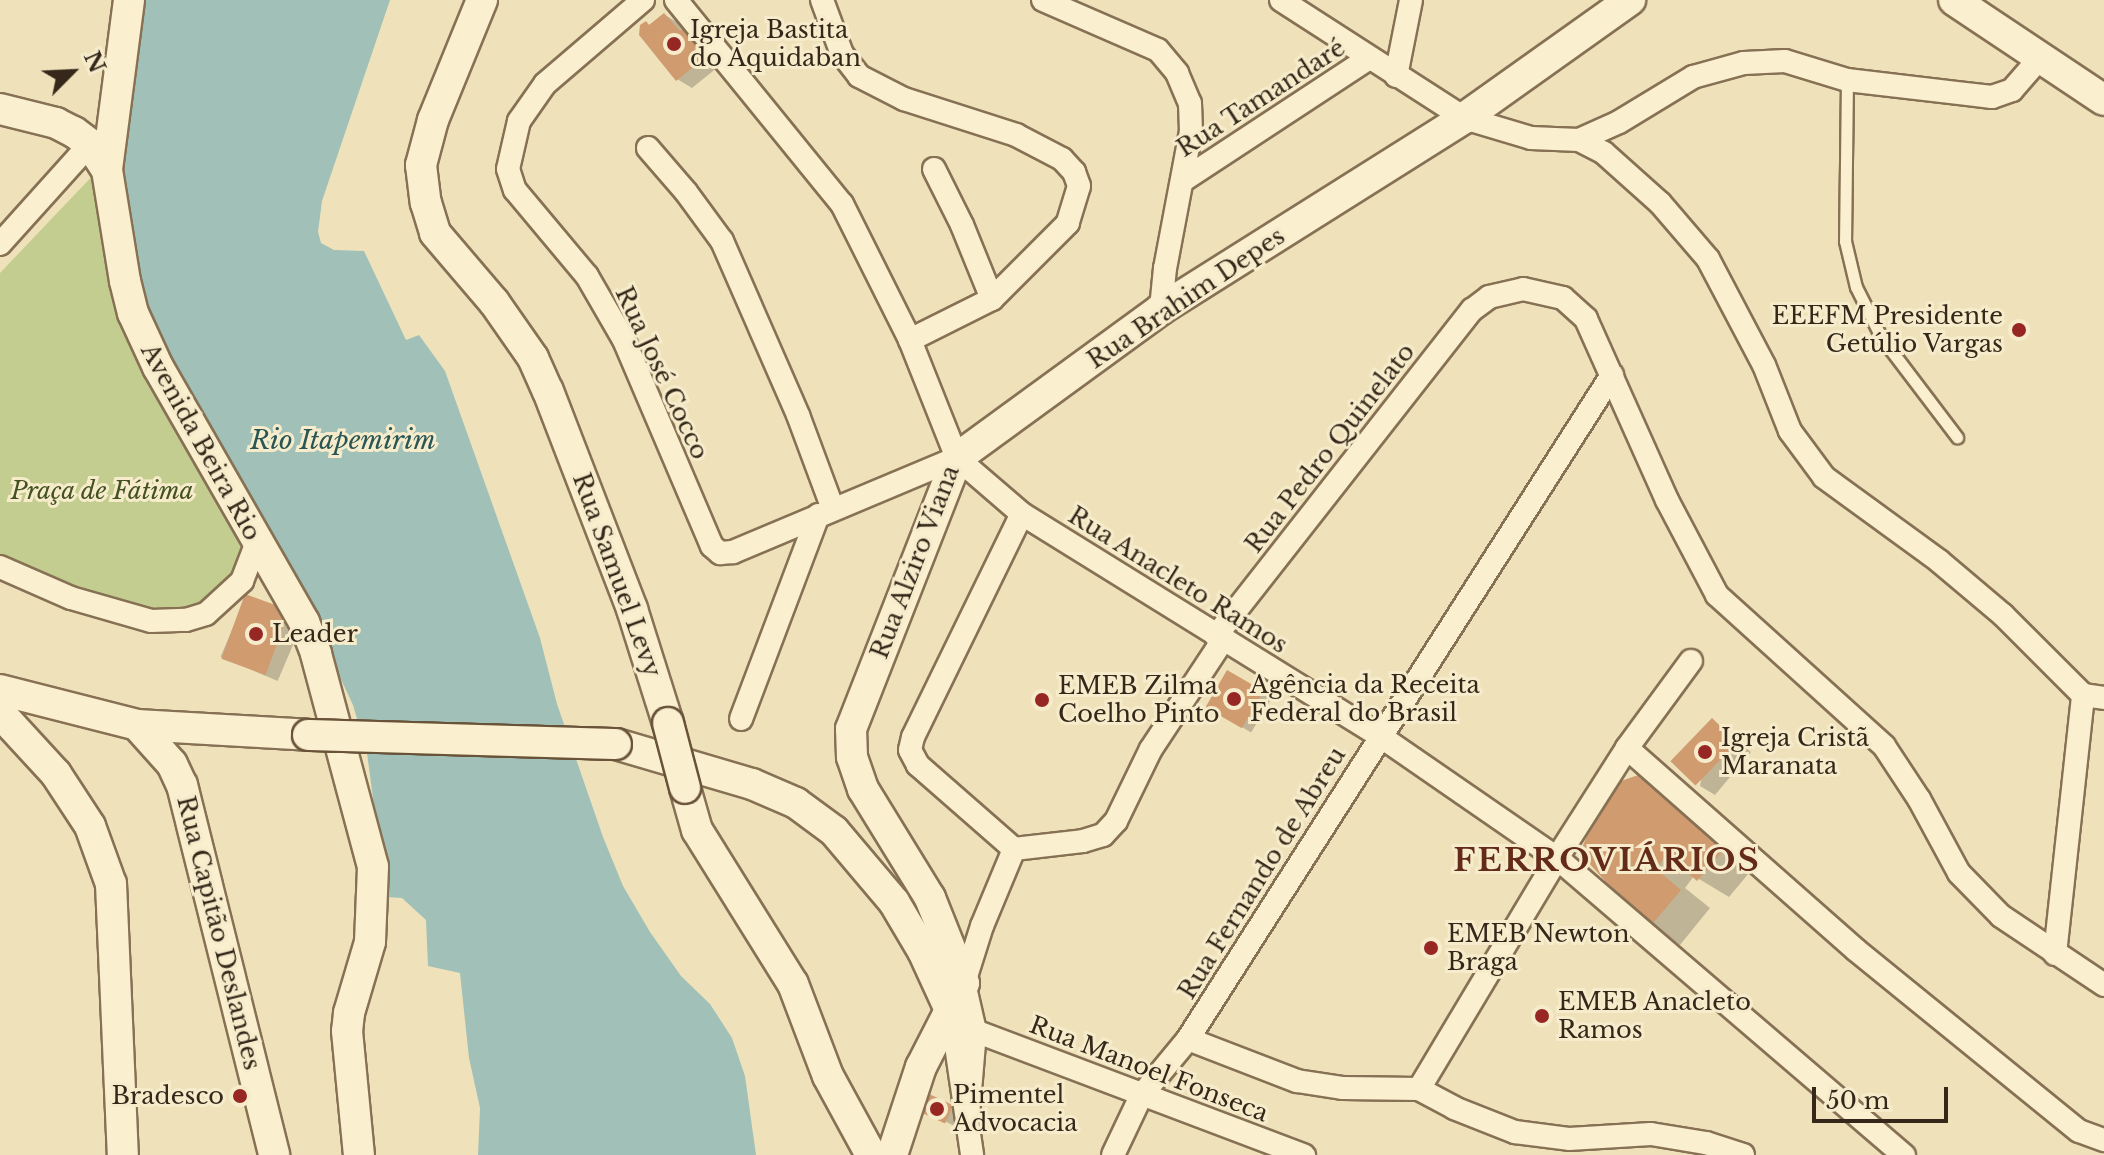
<!DOCTYPE html>
<meta charset="utf-8">
<style>
body{margin:0}
#map{position:relative;width:2104px;height:1155px;overflow:hidden;background:#efe2bb;font-family:"Libre Baskerville",serif}
div>[style]{position:absolute}
[style*='--x']{left:calc(var(--x)*1px);top:calc(var(--y)*1px);width:calc(var(--w)*1px);rotate:calc(var(--a)*1deg)}
.green>*{inset:0;background:#c3cd8f}
.water>*{inset:0;background:#a0c0b8}
.shadow>*{inset:0;background:#0003;transform-origin:0 0}
.building>*{inset:0;background:#cf9b6f;transform-origin:0 0}
.roads{filter:drop-shadow(2px 0 #877155) drop-shadow(-2px 0 #877155) drop-shadow(0 2px #877155) drop-shadow(0 -2px #877155)}
.lane>*{height:11px;margin:-5.5px;padding:0 5.5px;transform-origin:5.5px;border-radius:5.5px;background:#faefce}
.street>*{height:22px;margin:-11px;padding:0 11px;transform-origin:11px;border-radius:11px;background:#faefce}
.secondary>*{height:30px;margin:-15px;padding:0 15px;transform-origin:15px;border-radius:15px;background:#faefce}
.bridges{filter:drop-shadow(2px 0 #685238) drop-shadow(-2px 0 #685238) drop-shadow(0 2px #685238) drop-shadow(0 -2px #685238)}
.secondary-bridge>*{height:30px;margin:-15px;padding:0 15px;transform-origin:15px;border-radius:15px;background:#faefce}
.dots>*{width:22px;height:22px;translate:-50% -50%;box-sizing:border-box;border:4px solid #f6eccb;border-radius:50%}
span{translate:-50% -50%;white-space:nowrap;text-align:center;line-height:1.15;-webkit-text-stroke:6px #f6eccb;paint-order:stroke}
.poi-label{font-size:24px;color:#35281a}
.left{translate:0 -50%;text-align:left}
.right{translate:-100% -50%;text-align:right}
.street-label{font-size:24px;color:#35281a}
.park-label{font-size:24px;color:#435220;font-style:italic}
.water-label{font-size:26px;color:#295655;font-style:italic}
.district-label{font-size:32px;color:#632b18;font-weight:700;letter-spacing:2px}
.north{position:absolute;left:32px;top:32px;width:80px;height:80px;-webkit-text-stroke:6px #f6eccb;paint-order:stroke;rotate:66deg;font-size:22px;font-weight:700;line-height:32px;text-align:center;color:#35281a}
.north::after{content:'';display:block;margin:auto;width:28px;height:36px;background:#35281a;clip-path:polygon(50% 0,100% 100%,50% 72%,0 100%)}
.scale{position:absolute;left:1812px;top:1087px;width:136px;height:36px;box-sizing:border-box;border:4px solid #35281a;border-top:0;padding-left:10px;font-size:24px;line-height:28px;white-space:nowrap;color:#35281a;-webkit-text-stroke:6px #f6eccb;paint-order:stroke}
</style>
<div id="map">
<div class="green">
<i style="clip-path:polygon(98px 170px,241px 549px,230px 584px,197px 608px,152px 612px,43px 579px,0 555px,0 273px)"></i>
</div>
<div class="water">
<i style="clip-path:polygon(140px 0,390px 0,322px 201px,318px 232px,321px 243px,334px 250px,364px 251px,406px 340px,419px 335px,445px 371px,540px 638px,557px 704px,603px 837px,623px 886px,650px 932px,681px 976px,710px 1004px,732px 1038px,745px 1076px,756px 1155px,478px 1155px,480px 1108px,469px 1058px,460px 973px,428px 966px,426px 920px,402px 898px,386px 897px,367px 753px,353px 705px,332px 660px,147px 321px,122px 203px,125px 83px)"></i>
</div>
<div class="shadow">
<i style="clip-path:polygon(665px 15px,680px 24px,723px 63px,692px 88px,677px 79px,646px 23px,651px 26px)"></i>
<i style="left:246px;top:597px;width:62px;height:65px;rotate:23deg"></i>
<i style="left:1228px;top:672px;width:51px;height:40px;rotate:31deg"></i>
<i style="clip-path:polygon(1712px 721px,1751px 752px,1715px 795px,1700px 786px)"></i>
<i style="clip-path:polygon(1623px 783px,1754px 867px,1729px 897px,1694px 876px,1685px 888px,1710px 908px,1680px 945px,1650px 927px)"></i>
<i style="clip-path:polygon(952px 1107px,962px 1113px,957px 1127px,933px 1116px)"></i>
</div>
<div class="building">
<i style="clip-path:polygon(664px 13px,680px 31px,687px 26px,709px 54px,676px 81px,639px 35px,640px 25px,646px 21px,649px 25px)"></i>
<i style="left:245px;top:594px;width:47px;height:69px;rotate:20deg"></i>
<i style="left:1227px;top:670px;width:42px;height:43px;rotate:30deg"></i>
<i style="left:1712px;top:718px;width:35px;height:60px;rotate:44deg"></i>
<i style="clip-path:polygon(1644px 773px,1725px 848px,1697px 881px,1688px 873px,1690px 870px,1668px 853px,1656px 869px,1681px 890px,1648px 929px,1580px 853px,1586px 838px,1621px 781px)"></i>
<i style="left:927px;top:1093px;width:29px;height:20px;rotate:25deg"></i>
</div>
<div class="roads">
<div class="lane">
<i style="--x:1847;--y:80;--w:161;--a:90.7"></i>
<i style="--x:1845;--y:241;--w:47;--a:76.6"></i>
<i style="--x:1856;--y:287;--w:56;--a:63.4"></i>
<i style="--x:1881;--y:337;--w:126;--a:52.8"></i>
</div>
<div class="street">
<i style="--x:643;--y:0;--w:129;--a:139.4"></i>
<i style="--x:545;--y:84;--w:45;--a:125.1"></i>
<i style="--x:519;--y:121;--w:49;--a:102.9"></i>
<i style="--x:508;--y:169;--w:22;--a:72"></i>
<i style="--x:515;--y:190;--w:112;--a:50.1"></i>
<i style="--x:587;--y:276;--w:74;--a:60"></i>
<i style="--x:624;--y:340;--w:224;--a:66.9"></i>
<i style="--x:712;--y:546;--w:11;--a:41"></i>
<i style="--x:720;--y:553;--w:13;--a:-4"></i>
<i style="--x:733;--y:552;--w:243;--a:-22.8"></i>
<i style="--x:676;--y:0;--w:263;--a:50.9"></i>
<i style="--x:842;--y:204;--w:152;--a:63.4"></i>
<i style="--x:910;--y:340;--w:127;--a:68.3"></i>
<i style="--x:957;--y:458;--w:86;--a:40.7"></i>
<i style="--x:1022;--y:514;--w:421;--a:31.8"></i>
<i style="--x:1380;--y:736;--w:215;--a:34.6"></i>
<i style="--x:1557;--y:858;--w:457;--a:40.6"></i>
<i style="--x:822;--y:0;--w:58;--a:69.7"></i>
<i style="--x:842;--y:54;--w:28;--a:52"></i>
<i style="--x:859;--y:76;--w:51;--a:27.1"></i>
<i style="--x:904;--y:99;--w:118;--a:17.8"></i>
<i style="--x:1016;--y:135;--w:52;--a:27.6"></i>
<i style="--x:1062;--y:159;--w:18;--a:47"></i>
<i style="--x:1074;--y:172;--w:15;--a:70"></i>
<i style="--x:1079;--y:186;--w:39;--a:107"></i>
<i style="--x:1068;--y:223;--w:107;--a:135"></i>
<i style="--x:992;--y:299;--w:92;--a:153.4"></i>
<i style="--x:1043;--y:0;--w:125;--a:23.5"></i>
<i style="--x:1158;--y:50;--w:30;--a:50"></i>
<i style="--x:1177;--y:73;--w:33;--a:67"></i>
<i style="--x:1190;--y:103;--w:28;--a:88"></i>
<i style="--x:1191;--y:131;--w:139;--a:100.7"></i>
<i style="--x:1165;--y:268;--w:41;--a:95.6"></i>
<i style="--x:1281;--y:0;--w:218;--a:32.8"></i>
<i style="--x:1464;--y:118;--w:70;--a:16.6"></i>
<i style="--x:1531;--y:138;--w:48;--a:2.4"></i>
<i style="--x:1579;--y:140;--w:44;--a:-24.2"></i>
<i style="--x:1619;--y:122;--w:87;--a:-31.3"></i>
<i style="--x:1693;--y:77;--w:53;--a:-15.4"></i>
<i style="--x:1744;--y:63;--w:41;--a:-2.8"></i>
<i style="--x:1785;--y:61;--w:65;--a:17"></i>
<i style="--x:1847;--y:80;--w:146;--a:6.7"></i>
<i style="--x:1992;--y:97;--w:21;--a:-19"></i>
<i style="--x:2012;--y:90;--w:41;--a:-48.9"></i>
<i style="--x:1396;--y:76;--w:77;--a:-78.8"></i>
<i style="--x:1579;--y:140;--w:28;--a:27"></i>
<i style="--x:1604;--y:153;--w:75;--a:41.8"></i>
<i style="--x:1660;--y:203;--w:74;--a:49.4"></i>
<i style="--x:1708;--y:259;--w:120;--a:62.2"></i>
<i style="--x:1764;--y:365;--w:71;--a:68.5"></i>
<i style="--x:1790;--y:431;--w:57;--a:53.5"></i>
<i style="--x:1824;--y:477;--w:142;--a:36.1"></i>
<i style="--x:1939;--y:561;--w:84;--a:40.2"></i>
<i style="--x:2003;--y:615;--w:113;--a:45"></i>
<i style="--x:2083;--y:695;--w:21;--a:8"></i>
<i style="--x:648;--y:148;--w:58;--a:49.2"></i>
<i style="--x:686;--y:192;--w:61;--a:53.7"></i>
<i style="--x:722;--y:241;--w:190;--a:66.4"></i>
<i style="--x:798;--y:415;--w:100;--a:69.6"></i>
<i style="--x:934;--y:169;--w:63;--a:63.4"></i>
<i style="--x:962;--y:225;--w:80;--a:67.9"></i>
<i style="--x:1182;--y:181;--w:224;--a:-33.3"></i>
<i style="--x:0;--y:244;--w:135;--a:-48"></i>
<i style="--x:0;--y:567;--w:77;--a:23.6"></i>
<i style="--x:71;--y:598;--w:83;--a:16"></i>
<i style="--x:151;--y:621;--w:35;--a:-2"></i>
<i style="--x:186;--y:620;--w:21;--a:-17"></i>
<i style="--x:206;--y:614;--w:49;--a:-42.5"></i>
<i style="--x:242;--y:581;--w:40;--a:-69"></i>
<i style="--x:1216;--y:636;--w:415;--a:-51.9"></i>
<i style="--x:1472;--y:310;--w:21;--a:-37"></i>
<i style="--x:1489;--y:297;--w:35;--a:-13"></i>
<i style="--x:1523;--y:289;--w:41;--a:12.7"></i>
<i style="--x:1563;--y:298;--w:31;--a:42"></i>
<i style="--x:1586;--y:319;--w:198;--a:65.9"></i>
<i style="--x:1667;--y:500;--w:107;--a:62.2"></i>
<i style="--x:1717;--y:595;--w:225;--a:42.1"></i>
<i style="--x:1884;--y:746;--w:64;--a:56.6"></i>
<i style="--x:1919;--y:799;--w:84;--a:61.6"></i>
<i style="--x:1959;--y:873;--w:60;--a:45.7"></i>
<i style="--x:2001;--y:916;--w:124;--a:33.8"></i>
<i style="--x:741;--y:719;--w:218;--a:-69.3"></i>
<i style="--x:1627;--y:748;--w:305;--a:41.4"></i>
<i style="--x:1856;--y:950;--w:287;--a:39.1"></i>
<i style="--x:2079;--y:1131;--w:27;--a:20"></i>
<i style="--x:1014;--y:849;--w:128;--a:-138.8"></i>
<i style="--x:918;--y:765;--w:17;--a:-118"></i>
<i style="--x:910;--y:750;--w:13;--a:-77"></i>
<i style="--x:913;--y:737;--w:248;--a:-64"></i>
<i style="--x:1014;--y:849;--w:69;--a:-6.6"></i>
<i style="--x:1083;--y:841;--w:21;--a:-17"></i>
<i style="--x:1103;--y:835;--w:19;--a:-47"></i>
<i style="--x:1116;--y:821;--w:80;--a:-64.1"></i>
<i style="--x:1151;--y:749;--w:131;--a:-56.6"></i>
<i style="--x:2055;--y:954;--w:261;--a:-83.8"></i>
<i style="--x:951;--y:1012;--w:145;--a:81.6"></i>
<i style="--x:975;--y:1031;--w:352;--a:20.7"></i>
<i style="--x:1188;--y:1039;--w:117;--a:21.1"></i>
<i style="--x:1297;--y:1081;--w:47;--a:8.7"></i>
<i style="--x:1343;--y:1088;--w:76;--a:0.8"></i>
<i style="--x:1419;--y:1089;--w:40;--a:28"></i>
<i style="--x:1454;--y:1108;--w:66;--a:21.5"></i>
<i style="--x:1515;--y:1132;--w:54;--a:7.4"></i>
<i style="--x:1569;--y:1139;--w:82;--a:-3.5"></i>
<i style="--x:1651;--y:1134;--w:56;--a:9.3"></i>
<i style="--x:1706;--y:1143;--w:39;--a:18"></i>
<i style="--x:1419;--y:1089;--w:269;--a:-59.1"></i>
<i style="--x:1557;--y:858;--w:130;--a:-57.5"></i>
<i style="--x:1627;--y:748;--w:108;--a:-53.7"></i>
<i style="--x:968;--y:1115;--w:84;--a:-85.2"></i>
<i style="--x:975;--y:1031;--w:49;--a:-102.9"></i>
<i style="--x:964;--y:983;--w:60;--a:-72.5"></i>
<i style="--x:982;--y:926;--w:83;--a:-67.4"></i>
<i style="--x:1113;--y:1155;--w:65;--a:-64.6"></i>
<i style="--x:1141;--y:1096;--w:74;--a:-50.5"></i>
<i style="--x:1188;--y:1039;--w:788;--a:-57.44"></i>
</div>
<div class="secondary">
<i style="--x:129;--y:0;--w:171;--a:97.4"></i>
<i style="--x:107;--y:170;--w:112;--a:80.8"></i>
<i style="--x:125;--y:281;--w:33;--a:76"></i>
<i style="--x:133;--y:313;--w:60;--a:65.2"></i>
<i style="--x:158;--y:367;--w:294;--a:60.2"></i>
<i style="--x:304;--y:622;--w:34;--a:69"></i>
<i style="--x:316;--y:654;--w:220;--a:75"></i>
<i style="--x:373;--y:867;--w:75;--a:92.3"></i>
<i style="--x:370;--y:942;--w:74;--a:106.5"></i>
<i style="--x:349;--y:1013;--w:18;--a:96"></i>
<i style="--x:347;--y:1031;--w:125;--a:84.5"></i>
<i style="--x:482;--y:0;--w:130;--a:112.2"></i>
<i style="--x:433;--y:120;--w:47;--a:104.9"></i>
<i style="--x:421;--y:165;--w:38;--a:83"></i>
<i style="--x:426;--y:203;--w:31;--a:73"></i>
<i style="--x:435;--y:233;--w:91;--a:49.5"></i>
<i style="--x:494;--y:302;--w:68;--a:55.1"></i>
<i style="--x:533;--y:358;--w:36;--a:66"></i>
<i style="--x:548;--y:391;--w:234;--a:68.9"></i>
<i style="--x:632;--y:609;--w:120;--a:72.5"></i>
<i style="--x:1954;--y:0;--w:180;--a:33.7"></i>
<i style="--x:0;--y:109;--w:58;--a:14"></i>
<i style="--x:56;--y:123;--w:20;--a:27"></i>
<i style="--x:74;--y:132;--w:20;--a:37"></i>
<i style="--x:90;--y:144;--w:31;--a:57"></i>
<i style="--x:0;--y:690;--w:141;--a:14.3"></i>
<i style="--x:137;--y:725;--w:171;--a:3.3"></i>
<i style="--x:0;--y:713;--w:83;--a:47.4"></i>
<i style="--x:56;--y:774;--w:62;--a:56.8"></i>
<i style="--x:90;--y:826;--w:62;--a:70.1"></i>
<i style="--x:111;--y:884;--w:271;--a:87.5"></i>
<i style="--x:137;--y:725;--w:52;--a:48.1"></i>
<i style="--x:172;--y:764;--w:23;--a:65"></i>
<i style="--x:182;--y:785;--w:381;--a:76"></i>
<i style="--x:616;--y:744;--w:142;--a:16.4"></i>
<i style="--x:752;--y:784;--w:48;--a:23.4"></i>
<i style="--x:796;--y:803;--w:47;--a:36.4"></i>
<i style="--x:834;--y:831;--w:93;--a:49.8"></i>
<i style="--x:894;--y:902;--w:57;--a:59.4"></i>
<i style="--x:923;--y:951;--w:67;--a:65.3"></i>
<i style="--x:685;--y:788;--w:44;--a:74.1"></i>
<i style="--x:697;--y:830;--w:181;--a:58.1"></i>
<i style="--x:793;--y:984;--w:98;--a:69.2"></i>
<i style="--x:828;--y:1076;--w:90;--a:61.4"></i>
<i style="--x:892;--y:1155;--w:93;--a:-71.8"></i>
<i style="--x:921;--y:1067;--w:94;--a:-62.9"></i>
<i style="--x:964;--y:983;--w:92;--a:-111.8"></i>
<i style="--x:930;--y:898;--w:128;--a:-121.6"></i>
<i style="--x:863;--y:789;--w:34;--a:-109"></i>
<i style="--x:852;--y:757;--w:28;--a:-92"></i>
<i style="--x:851;--y:729;--w:291;--a:-68.6"></i>
<i style="--x:957;--y:458;--w:253;--a:-36.1"></i>
<i style="--x:1161;--y:309;--w:358;--a:-32.2"></i>
<i style="--x:1464;--y:118;--w:204;--a:-35.4"></i>
</div>
</div>
<div class="bridges">
<div class="secondary-bridge">
<i style="--x:668;--y:723;--w:67;--a:75.3"></i>
<i style="--x:308;--y:735;--w:308;--a:1.7"></i>
</div>
</div>
<div class="dots">
<i style="left:674px;top:44px;background:#972723"></i>
<i style="left:2019px;top:330px;background:#972723"></i>
<i style="left:256px;top:634px;background:#972723"></i>
<i style="left:1234px;top:699px;background:#972723"></i>
<i style="left:1042px;top:700px;background:#972723"></i>
<i style="left:1705px;top:752px;background:#972723"></i>
<i style="left:1431px;top:948px;background:#972723"></i>
<i style="left:1542px;top:1016px;background:#972723"></i>
<i style="left:240px;top:1096px;background:#972723"></i>
<i style="left:937px;top:1109px;background:#972723"></i>
</div>
<div class="poi-label">
<span class="left" style="left:690px;top:44px">Igreja Bastita<br>do Aquidaban</span>
<span class="right" style="left:2003px;top:330px">EEEFM Presidente<br>Getúlio Vargas</span>
<span class="left" style="left:272px;top:634px">Leader</span>
<span class="left" style="left:1250px;top:699px">Agência da Receita<br>Federal do Brasil</span>
<span class="left" style="left:1058px;top:700px">EMEB Zilma<br>Coelho Pinto</span>
<span class="left" style="left:1721px;top:752px">Igreja Cristã<br>Maranata</span>
<span class="left" style="left:1447px;top:948px">EMEB Newton<br>Braga</span>
<span class="left" style="left:1558px;top:1016px">EMEB Anacleto<br>Ramos</span>
<span class="left" style="left:953px;top:1109px">Pimentel<br>Advocacia</span>
<span class="right" style="left:224px;top:1096px">Bradesco</span>
</div>
<div class="street-label">
<span style="left:1261px;top:98px;rotate:-33deg">Rua Tamandaré</span>
<span style="left:1186px;top:298px;rotate:-34deg">Rua Brahim Depes</span>
<span style="left:662px;top:373px;rotate:65deg">Rua José Cocco</span>
<span style="left:201px;top:442px;rotate:61deg">Avenida Beira Rio</span>
<span style="left:1330px;top:448px;rotate:-52deg">Rua Pedro Quinelato</span>
<span style="left:915px;top:562px;rotate:-69deg">Rua Alziro Viana</span>
<span style="left:617px;top:575px;rotate:70deg">Rua Samuel Levy</span>
<span style="left:1178px;top:580px;rotate:32deg">Rua Anacleto Ramos</span>
<span style="left:1262px;top:873px;rotate:-58deg">Rua Fernando de Abreu</span>
<span style="left:219px;top:933px;rotate:76deg">Rua Capitão Deslandes</span>
<span style="left:1149px;top:1069px;rotate:21deg">Rua Manoel Fonseca</span>
</div>
<div class="park-label">
<span style="left:102px;top:491px">Praça de Fátima</span>
</div>
<div class="water-label">
<span style="left:343px;top:441px">Rio Itapemirim</span>
</div>
<div class="district-label">
<span style="left:1607px;top:860px">FERROVIÁRIOS</span>
</div>
<div class="north">N</div>
<div class="scale">50 m</div>
</div>
